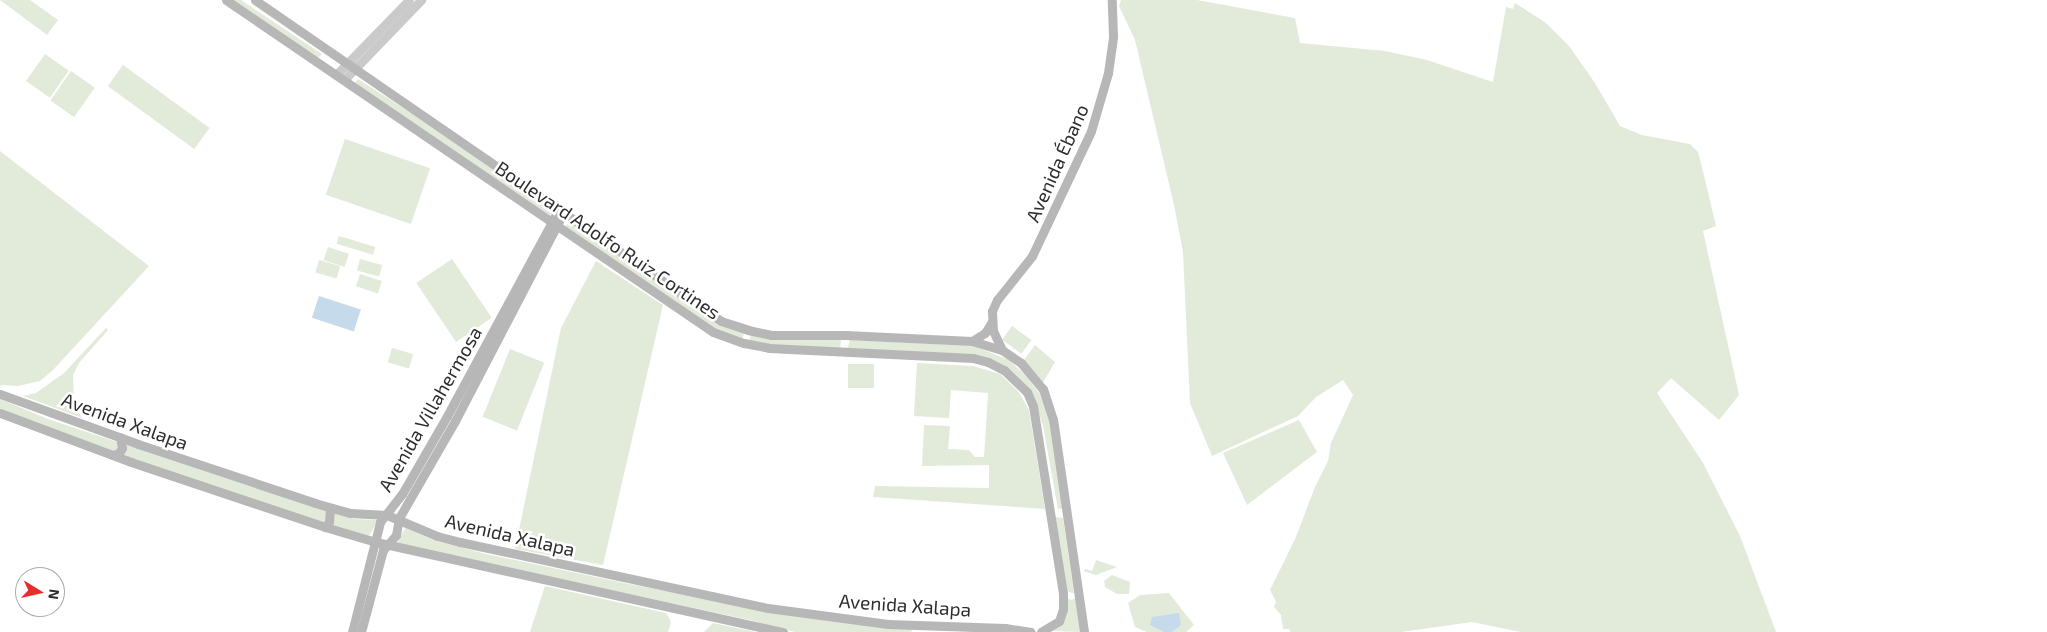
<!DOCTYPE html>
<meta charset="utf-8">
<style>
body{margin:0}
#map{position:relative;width:2047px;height:632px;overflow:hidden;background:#fff;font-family:"Exo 2",sans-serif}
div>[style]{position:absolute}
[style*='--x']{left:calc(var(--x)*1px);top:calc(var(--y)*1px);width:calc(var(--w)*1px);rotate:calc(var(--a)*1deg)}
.green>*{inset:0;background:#e2ebda;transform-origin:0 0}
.water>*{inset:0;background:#c5daeb;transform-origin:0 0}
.tertiary>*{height:9px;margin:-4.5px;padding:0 4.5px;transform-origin:4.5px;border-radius:4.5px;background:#cacaca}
.secondary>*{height:9px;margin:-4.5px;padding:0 4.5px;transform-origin:4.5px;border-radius:4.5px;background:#b7b7b7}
span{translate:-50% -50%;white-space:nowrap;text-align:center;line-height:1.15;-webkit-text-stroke:5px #fff;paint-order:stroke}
.street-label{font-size:19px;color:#2d2d2d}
.north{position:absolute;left:15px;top:567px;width:50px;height:50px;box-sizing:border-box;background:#fff;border:1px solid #ababab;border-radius:50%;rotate:99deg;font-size:14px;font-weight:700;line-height:20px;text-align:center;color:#2d2d2d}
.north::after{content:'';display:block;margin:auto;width:18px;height:22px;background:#e72c2c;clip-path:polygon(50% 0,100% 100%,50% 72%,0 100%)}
</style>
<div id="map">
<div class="green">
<i style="clip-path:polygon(0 0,30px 0,58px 20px,47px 35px)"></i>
<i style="clip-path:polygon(232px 0,241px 0,322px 54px,318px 58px)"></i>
<i style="clip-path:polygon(1121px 0,1197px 0,1295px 18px,1300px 43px,1385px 51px,1427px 60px,1493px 82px,1506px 7px,1513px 9px,1515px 3px,1546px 23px,1569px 46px,1595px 83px,1620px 126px,1642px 135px,1690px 144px,1698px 152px,1700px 159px,1716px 226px,1703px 231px,1739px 395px,1719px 420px,1671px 378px,1657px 393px,1703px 463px,1740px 536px,1776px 632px,1521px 632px,1472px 622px,1401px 632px,1290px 632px,1289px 629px,1283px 629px,1281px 615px,1274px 607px,1276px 602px,1270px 590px,1296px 537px,1315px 487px,1328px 461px,1331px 443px,1353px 395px,1343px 380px,1316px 397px,1298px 416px,1212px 456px,1190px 403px,1183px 252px,1174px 205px,1135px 40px,1119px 6px)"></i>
<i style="left:45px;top:54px;width:29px;height:33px;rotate:35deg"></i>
<i style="left:123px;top:65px;width:107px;height:26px;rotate:36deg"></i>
<i style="left:71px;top:71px;width:29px;height:36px;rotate:35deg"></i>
<i style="clip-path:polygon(358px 79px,450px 138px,554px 212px,550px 217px,353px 85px)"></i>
<i style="left:345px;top:139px;width:90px;height:59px;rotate:19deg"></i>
<i style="clip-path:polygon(0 151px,149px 266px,53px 370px,40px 381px,18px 386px,0 385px)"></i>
<i style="clip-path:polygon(568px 221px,716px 322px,745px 332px,741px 341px,713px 328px,565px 228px)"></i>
<i style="left:339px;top:236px;width:38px;height:8px;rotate:17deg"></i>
<i style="left:328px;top:247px;width:22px;height:14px;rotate:18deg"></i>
<i style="left:360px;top:259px;width:23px;height:12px;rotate:15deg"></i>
<i style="left:452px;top:259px;width:71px;height:43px;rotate:56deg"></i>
<i style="left:319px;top:260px;width:22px;height:13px;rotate:16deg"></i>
<i style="clip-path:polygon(596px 261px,663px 305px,603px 565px,515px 549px,561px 328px)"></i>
<i style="left:360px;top:274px;width:23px;height:13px;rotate:18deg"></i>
<i style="left:1012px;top:326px;width:24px;height:17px;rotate:36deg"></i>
<i style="clip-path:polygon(106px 328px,108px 330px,79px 363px,73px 375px,74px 405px,82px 418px,23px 396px,36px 393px,64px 373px)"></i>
<i style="clip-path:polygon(752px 333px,775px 337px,841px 340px,840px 350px,774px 347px,749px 341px)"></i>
<i style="clip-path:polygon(850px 340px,974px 346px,1009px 360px,1025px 375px,1040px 394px,1049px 415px,1064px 508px,1058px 509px,1043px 426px,1033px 396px,1017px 377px,973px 356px,847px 351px)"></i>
<i style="clip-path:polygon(1035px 345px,1055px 362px,1042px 384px,1023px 361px)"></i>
<i style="left:392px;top:348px;width:22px;height:15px;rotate:16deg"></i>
<i style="left:510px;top:349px;width:37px;height:73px;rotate:22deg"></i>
<i style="clip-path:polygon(917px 363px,973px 366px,1000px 374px,1018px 391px,1029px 410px,1045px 509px,873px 497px,875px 486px,989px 488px,989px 465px,922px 466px,924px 425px,950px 426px,948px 449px,969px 450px,975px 457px,984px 457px,988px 393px,951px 390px,949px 418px,914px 416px)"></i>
<i style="left:848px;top:364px;width:26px;height:24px"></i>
<i style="clip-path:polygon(0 399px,48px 419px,249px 486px,354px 519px,378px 520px,368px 538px,184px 477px,0 411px)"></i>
<i style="clip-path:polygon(1299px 420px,1317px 452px,1247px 505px,1223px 453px)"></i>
<i style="clip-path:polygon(1055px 517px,1063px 518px,1074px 593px,1072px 593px,1067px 591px)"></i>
<i style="clip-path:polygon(405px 528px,436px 541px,486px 554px,629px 584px,752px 607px,913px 629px,911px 632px,795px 632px,750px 620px,397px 544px)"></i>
<i style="clip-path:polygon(1096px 560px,1117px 567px,1096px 575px,1083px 571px,1086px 569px,1092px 571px)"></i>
<i style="clip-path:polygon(1112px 575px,1130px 582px,1129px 594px,1117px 594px,1105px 587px,1104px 581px)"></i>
<i style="clip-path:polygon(545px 586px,666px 613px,671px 622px,668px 632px,530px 632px)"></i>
<i style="clip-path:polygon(1169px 593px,1194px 625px,1186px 632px,1147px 632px,1135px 627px,1128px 603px,1140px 595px)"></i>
<i style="clip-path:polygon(1066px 598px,1071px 600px,1077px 598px,1081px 632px,1051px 631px,1059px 625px)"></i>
<i style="clip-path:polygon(713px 623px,756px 632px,704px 632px)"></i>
</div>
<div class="water">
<i style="left:319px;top:296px;width:44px;height:23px;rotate:18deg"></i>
<i style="clip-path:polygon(1179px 613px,1181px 625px,1172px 632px,1164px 632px,1150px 625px,1152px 617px)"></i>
</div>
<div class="tertiary">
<i style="--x:337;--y:74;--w:103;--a:-45.8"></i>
<i style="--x:345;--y:79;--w:110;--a:-46.1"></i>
</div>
<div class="secondary">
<i style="--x:226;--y:0;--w:589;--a:34.28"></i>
<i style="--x:713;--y:332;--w:33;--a:20"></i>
<i style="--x:744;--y:343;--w:25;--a:11"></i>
<i style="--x:769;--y:348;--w:204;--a:2.8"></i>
<i style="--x:973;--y:358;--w:16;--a:15"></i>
<i style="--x:988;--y:362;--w:18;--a:27"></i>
<i style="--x:1004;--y:370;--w:32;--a:44"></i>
<i style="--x:1027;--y:392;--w:15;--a:67"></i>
<i style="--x:1033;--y:406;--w:189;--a:80.9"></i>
<i style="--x:1063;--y:593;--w:16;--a:90"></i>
<i style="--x:1063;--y:609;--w:13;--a:108"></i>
<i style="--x:1059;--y:621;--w:21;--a:149"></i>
<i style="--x:255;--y:0;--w:566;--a:34.56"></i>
<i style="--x:721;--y:321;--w:28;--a:18"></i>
<i style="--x:748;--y:330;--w:24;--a:12"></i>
<i style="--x:771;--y:335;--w:74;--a:0"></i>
<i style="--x:845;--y:335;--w:127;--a:2.7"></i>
<i style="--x:972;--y:341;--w:31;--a:17"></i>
<i style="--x:1002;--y:350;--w:23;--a:34"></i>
<i style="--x:1021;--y:363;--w:34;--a:50"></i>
<i style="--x:1043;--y:389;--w:32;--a:72"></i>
<i style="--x:1053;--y:419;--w:215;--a:81.7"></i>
<i style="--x:972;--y:341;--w:15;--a:-32"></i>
<i style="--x:985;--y:333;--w:12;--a:-59"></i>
<i style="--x:1002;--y:350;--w:21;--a:-115"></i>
<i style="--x:993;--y:331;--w:20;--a:-93"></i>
<i style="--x:992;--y:311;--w:12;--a:-66"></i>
<i style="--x:997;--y:300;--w:56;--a:-51.5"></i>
<i style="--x:1032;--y:256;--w:138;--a:-64.7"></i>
<i style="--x:1091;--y:131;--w:60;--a:-73.7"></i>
<i style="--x:1108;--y:73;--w:37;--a:-82"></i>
<i style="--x:1113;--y:36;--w:36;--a:-92"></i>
<i style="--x:0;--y:394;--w:147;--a:19.9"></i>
<i style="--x:138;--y:444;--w:187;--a:18.4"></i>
<i style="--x:315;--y:503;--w:36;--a:16"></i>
<i style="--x:350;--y:513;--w:37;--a:3"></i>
<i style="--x:387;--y:515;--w:54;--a:22.8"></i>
<i style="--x:437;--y:536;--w:24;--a:15"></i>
<i style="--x:460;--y:542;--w:315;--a:12.1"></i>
<i style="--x:768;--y:608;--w:121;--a:7.6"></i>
<i style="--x:888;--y:624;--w:117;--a:2"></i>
<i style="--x:1005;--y:628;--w:26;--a:9"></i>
<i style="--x:0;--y:413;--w:140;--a:20.5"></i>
<i style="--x:131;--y:462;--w:205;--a:18.5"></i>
<i style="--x:325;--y:527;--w:53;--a:16.4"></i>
<i style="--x:376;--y:542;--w:417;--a:12.5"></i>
<i style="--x:113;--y:455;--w:6;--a:-18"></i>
<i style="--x:119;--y:453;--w:6;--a:-59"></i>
<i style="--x:122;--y:448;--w:11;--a:-100"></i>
<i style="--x:325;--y:527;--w:6;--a:-51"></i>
<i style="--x:329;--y:522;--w:14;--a:-86"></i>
<i style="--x:352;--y:632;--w:114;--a:-75.7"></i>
<i style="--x:380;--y:522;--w:36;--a:-52"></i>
<i style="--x:402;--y:494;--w:90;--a:-60"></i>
<i style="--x:447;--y:416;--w:235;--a:-61.6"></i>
<i style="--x:361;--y:632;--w:85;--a:-75"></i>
<i style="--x:383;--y:550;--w:20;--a:-49"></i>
<i style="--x:396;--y:535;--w:17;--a:-80"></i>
<i style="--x:399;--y:518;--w:112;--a:-60"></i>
<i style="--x:455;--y:421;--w:236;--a:-62.5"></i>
</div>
<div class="street-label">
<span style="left:1057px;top:163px;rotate:-66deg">Avenida Ébano</span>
<span style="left:608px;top:240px;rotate:34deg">Boulevard Adolfo Ruiz Cortines</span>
<span style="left:430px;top:409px;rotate:-60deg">Avenida Villahermosa</span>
<span style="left:125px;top:421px;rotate:20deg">Avenida Xalapa</span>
<span style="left:510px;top:535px;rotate:13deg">Avenida Xalapa</span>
<span style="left:905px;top:605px;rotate:4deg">Avenida Xalapa</span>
</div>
<div class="north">N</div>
</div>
